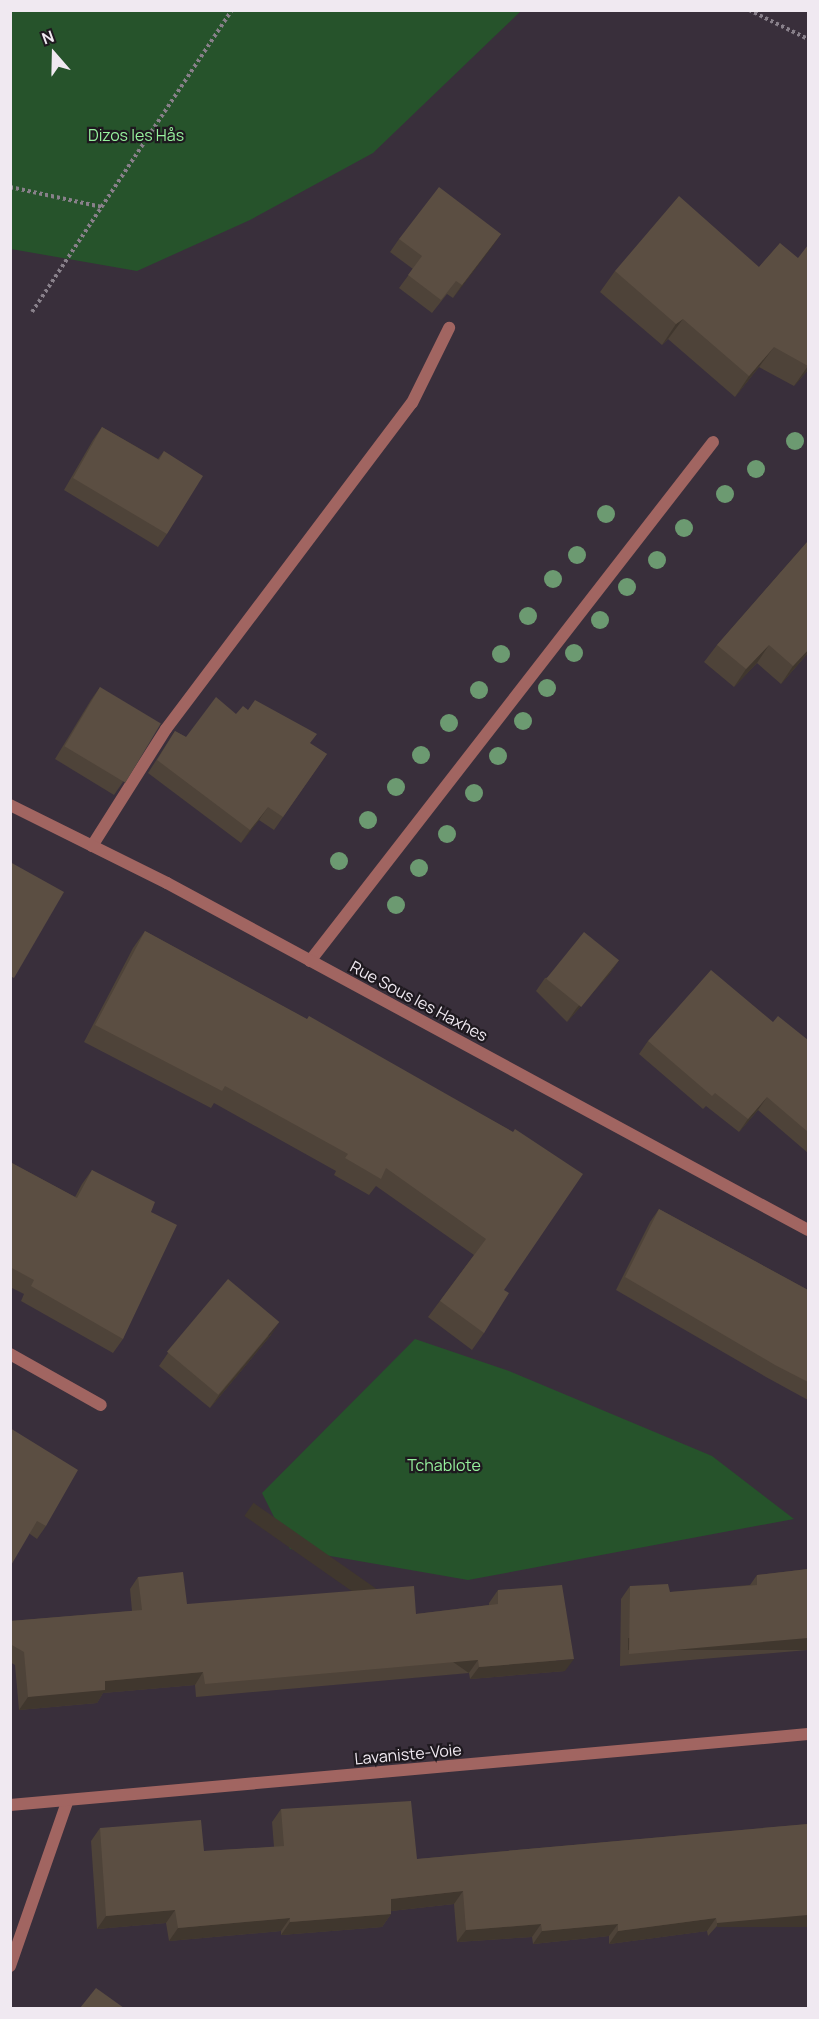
<!DOCTYPE html>
<meta charset="utf-8">
<style>
body{margin:0}
#map{position:relative;width:819px;height:2019px;overflow:hidden;background:#392f3b;font-family:Manrope,sans-serif}
div>[style]{position:absolute}
[style*='--x']{left:calc(var(--x)*1px);top:calc(var(--y)*1px);width:calc(var(--w)*1px);rotate:calc(var(--a)*1deg)}
.green>*{inset:0;background:#26532b}
.path>*{height:4px;margin-top:-2px;transform-origin:0;background:repeating-linear-gradient(90deg,#88808a 0 3px,transparent 0 6px)}
.lane>*{height:12px;margin:-6px;padding:0 6px;transform-origin:6px;border-radius:6px;background:#a16561}
.street>*{height:12px;margin:-6px;padding:0 6px;transform-origin:6px;border-radius:6px;background:#a16561}
.trees>*{width:18px;height:18px;margin:-9px;border-radius:50%;background:#6c9a71}
.wall>*{inset:0;background:#4e4339}
.shaded-wall>*{inset:0;background:#40372e;transform-origin:0 0}
.building>*{inset:0;background:#5b4e42;transform-origin:0 0}
span{translate:-50% -50%;white-space:nowrap;text-align:center;line-height:1.15;-webkit-text-stroke:4.5px #1e191f;paint-order:stroke}
.park-label{font-size:16px;color:#96f19d}
.street-label{font-size:16px;color:#f0e9f1}
.frame{position:absolute;inset:0;border:12px solid #f0e9f1;pointer-events:none}
.north{position:absolute;left:24px;top:24px;width:60px;height:60px;-webkit-text-stroke:4px #1e191f;paint-order:stroke;rotate:340deg;font-size:16px;font-weight:700;line-height:24px;text-align:center;color:#f0e9f1}
.north::after{content:'';display:block;margin:auto;width:21px;height:27px;background:#f0e9f1;clip-path:polygon(50% 0,100% 100%,50% 72%,0 100%)}
</style>
<div id="map">
<div class="green">
<i style="clip-path:polygon(10px 11px,11px 10px,521px 11px,373px 153px,250px 220px,137px 271px,11px 249px)"></i>
<i style="clip-path:polygon(415px 1339px,509px 1371px,712px 1456px,794px 1519px,468px 1580px,290px 1549px,262px 1493px)"></i>
</div>
<div class="path">
<i style="--x:749;--y:10;--w:66;--a:26.2"></i>
<i style="--x:10;--y:187;--w:94;--a:12.3"></i>
<i style="--x:32;--y:312;--w:362;--a:-56.5"></i>
</div>
<div class="lane">
<i style="--x:92;--y:846;--w:138;--a:-57.7"></i>
<i style="--x:166;--y:729;--w:408;--a:-53"></i>
<i style="--x:412;--y:403;--w:84;--a:-63.7"></i>
<i style="--x:310;--y:961;--w:657;--a:-52.17"></i>
<i style="--x:10;--y:1966;--w:174;--a:-70.8"></i>
</div>
<div class="street">
<i style="--x:10;--y:805;--w:175;--a:26.4"></i>
<i style="--x:167;--y:883;--w:729;--a:28.43"></i>
<i style="--x:10;--y:1354;--w:104;--a:29.3"></i>
<i style="--x:10;--y:1805;--w:801;--a:-5.08"></i>
</div>
<div class="trees">
<i style="left:795px;top:441px"></i>
<i style="left:756px;top:469px"></i>
<i style="left:725px;top:494px"></i>
<i style="left:606px;top:514px"></i>
<i style="left:684px;top:528px"></i>
<i style="left:577px;top:555px"></i>
<i style="left:657px;top:560px"></i>
<i style="left:553px;top:579px"></i>
<i style="left:627px;top:587px"></i>
<i style="left:528px;top:616px"></i>
<i style="left:600px;top:620px"></i>
<i style="left:574px;top:653px"></i>
<i style="left:501px;top:654px"></i>
<i style="left:547px;top:688px"></i>
<i style="left:479px;top:690px"></i>
<i style="left:523px;top:721px"></i>
<i style="left:449px;top:723px"></i>
<i style="left:421px;top:755px"></i>
<i style="left:498px;top:756px"></i>
<i style="left:396px;top:787px"></i>
<i style="left:474px;top:793px"></i>
<i style="left:368px;top:820px"></i>
<i style="left:447px;top:834px"></i>
<i style="left:339px;top:861px"></i>
<i style="left:419px;top:868px"></i>
<i style="left:396px;top:905px"></i>
</div>
<div class="wall">
<i style="clip-path:polygon(501px 234px,453px 298px,447px 294px,432px 313px,399px 288px,413px 269px,390px 252px,399px 239px)"></i>
<i style="clip-path:polygon(780px 243px,808px 370px,794px 386px,759px 367px,735px 397px,668px 339px,662px 345px,600px 292px,615px 271px,759px 267px)"></i>
<i style="clip-path:polygon(102px 427px,158px 459px,164px 451px,167px 534px,158px 547px,64px 490px,93px 440px)"></i>
<i style="clip-path:polygon(808px 541px,808px 653px,781px 684px,757px 663px,734px 687px,704px 662px,717px 645px)"></i>
<i style="clip-path:polygon(100px 687px,123px 782px,114px 795px,55px 759px,91px 700px)"></i>
<i style="clip-path:polygon(248px 710px,310px 744px,327px 754px,274px 830px,259px 820px,241px 843px,148px 773px,175px 731px,186px 737px,236px 714px)"></i>
<i style="clip-path:polygon(145px 931px,513px 1132px,504px 1290px,484px 1333px,472px 1350px,428px 1317px,474px 1255px,376px 1186px,369px 1195px,334px 1175px,336px 1171px,214px 1103px,211px 1108px,84px 1042px,133px 948px)"></i>
<i style="clip-path:polygon(619px 960px,610px 973px,567px 1022px,536px 991px,545px 978px)"></i>
<i style="clip-path:polygon(773px 1022px,808px 1040px,808px 1153px,758px 1110px,739px 1132px,706px 1106px,703px 1109px,639px 1054px,648px 1041px)"></i>
<i style="clip-path:polygon(10px 1162px,75px 1197px,82px 1184px,92px 1170px,151px 1212px,123px 1339px,113px 1353px,21px 1301px,24px 1294px,10px 1287px)"></i>
<i style="clip-path:polygon(659px 1209px,808px 1290px,808px 1400px,766px 1377px,616px 1290px,650px 1222px)"></i>
<i style="clip-path:polygon(271px 1335px,210px 1408px,159px 1366px,168px 1353px)"></i>
<i style="clip-path:polygon(10px 1428px,46px 1526px,37px 1539px,30px 1534px)"></i>
<i style="clip-path:polygon(808px 1569px,808px 1650px,620px 1666px,621px 1599px,630px 1586px,670px 1592px,750px 1585px,757px 1575px)"></i>
<i style="clip-path:polygon(138px 1577px,187px 1604px,416px 1614px,489px 1605px,489px 1603px,498px 1590px,565px 1671px,470px 1679px,469px 1673px,196px 1697px,195px 1685px,103px 1693px,97px 1703px,19px 1710px,15px 1665px,10px 1662px,10px 1621px,132px 1611px,130px 1589px)"></i>
<i style="clip-path:polygon(281px 1809px,417px 1859px,808px 1824px,708px 1936px,707px 1931px,609px 1944px,609px 1936px,533px 1944px,532px 1937px,457px 1942px,454px 1904px,391px 1911px,391px 1914px,382px 1927px,281px 1935px,281px 1931px,169px 1941px,166px 1923px,97px 1929px,91px 1841px,100px 1828px,204px 1851px,274px 1847px,272px 1822px)"></i>
</div>
<div class="shaded-wall">
<i style="clip-path:polygon(501px 234px,492px 247px,453px 298px,462px 285px)"></i>
<i style="clip-path:polygon(683px 319px,668px 339px,662px 345px,676px 324px)"></i>
<i style="clip-path:polygon(774px 347px,759px 367px,735px 397px,749px 376px)"></i>
<i style="clip-path:polygon(808px 365px,808px 370px,794px 386px,808px 366px)"></i>
<i style="clip-path:polygon(769px 645px,757px 663px,734px 687px,746px 669px)"></i>
<i style="clip-path:polygon(808px 650px,808px 653px,781px 684px,793px 666px)"></i>
<i style="clip-path:polygon(268px 807px,259px 820px,241px 843px,250px 830px)"></i>
<i style="clip-path:polygon(619px 960px,610px 973px,567px 1022px,576px 1009px)"></i>
<i style="clip-path:polygon(767px 1097px,758px 1110px,739px 1132px,748px 1119px)"></i>
<i style="clip-path:polygon(280px 1322px,271px 1335px,210px 1408px,219px 1395px)"></i>
<i style="left:808px;top:1638px;width:12px;height:180px;rotate:90deg"></i>
<i style="clip-path:polygon(574px 1659px,565px 1671px,470px 1679px,479px 1667px)"></i>
<i style="left:478px;top:1660px;width:16px;height:274px;rotate:125deg"></i>
<i style="clip-path:polygon(203px 1672px,195px 1685px,103px 1693px,97px 1703px,19px 1710px,28px 1697px,105px 1681px)"></i>
<i style="clip-path:polygon(463px 1891px,454px 1904px,382px 1912px,391px 1899px)"></i>
<i style="clip-path:polygon(175px 1910px,166px 1923px,97px 1929px,106px 1916px)"></i>
<i style="clip-path:polygon(391px 1914px,382px 1927px,281px 1935px,290px 1922px)"></i>
<i style="left:808px;top:1915px;width:12px;height:91px;rotate:90deg"></i>
<i style="clip-path:polygon(290px 1918px,281px 1931px,169px 1941px,178px 1928px)"></i>
<i style="clip-path:polygon(716px 1918px,707px 1931px,609px 1944px,618px 1931px)"></i>
<i style="clip-path:polygon(541px 1924px,532px 1937px,457px 1942px,466px 1930px)"></i>
<i style="clip-path:polygon(618px 1924px,609px 1936px,533px 1944px,542px 1931px)"></i>
</div>
<div class="building">
<i style="clip-path:polygon(439px 187px,501px 234px,462px 285px,456px 281px,441px 300px,408px 275px,422px 256px,399px 239px)"></i>
<i style="clip-path:polygon(679px 196px,759px 267px,780px 243px,798px 258px,808px 245px,808px 366px,774px 347px,749px 376px,683px 319px,676px 324px,615px 271px)"></i>
<i style="clip-path:polygon(102px 427px,159px 460px,164px 451px,203px 476px,167px 534px,73px 478px)"></i>
<i style="clip-path:polygon(808px 541px,808px 650px,793px 666px,769px 645px,746px 669px,717px 645px)"></i>
<i style="left:100px;top:687px;width:71px;height:69px;rotate:31deg"></i>
<i style="clip-path:polygon(216px 697px,236px 714px,243px 706px,248px 710px,255px 700px,317px 734px,310px 743px,327px 754px,283px 817px,268px 807px,250px 830px,157px 760px,175px 731px,186px 737px)"></i>
<i style="clip-path:polygon(10px 862px,64px 892px,14px 978px,10px 976px)"></i>
<i style="clip-path:polygon(145px 931px,307px 1019px,309px 1016px,513px 1132px,515px 1129px,583px 1174px,504px 1290px,509px 1293px,484px 1333px,440px 1301px,486px 1239px,386px 1168px,381px 1179px,345px 1158px,348px 1154px,225px 1086px,222px 1091px,95px 1025px)"></i>
<i style="left:584px;top:932px;width:45px;height:60px;rotate:39deg"></i>
<i style="clip-path:polygon(711px 970px,773px 1022px,778px 1016px,808px 1040px,808px 1132px,767px 1097px,748px 1119px,715px 1093px,712px 1096px,648px 1041px)"></i>
<i style="clip-path:polygon(10px 1162px,77px 1198px,92px 1170px,155px 1202px,151px 1212px,177px 1225px,123px 1339px,31px 1286px,34px 1280px,10px 1267px)"></i>
<i style="clip-path:polygon(659px 1209px,808px 1290px,808px 1382px,775px 1365px,625px 1277px)"></i>
<i style="left:228px;top:1279px;width:67px;height:95px;rotate:40deg"></i>
<i style="clip-path:polygon(10px 1428px,78px 1470px,46px 1526px,37px 1521px,10px 1567px)"></i>
<i style="clip-path:polygon(808px 1569px,808px 1638px,629px 1654px,630px 1586px,668px 1584px,670px 1592px,757px 1585px,757px 1575px)"></i>
<i style="clip-path:polygon(183px 1572px,187px 1604px,414px 1586px,416px 1614px,498px 1604px,498px 1590px,562px 1585px,574px 1659px,479px 1667px,478px 1660px,205px 1684px,203px 1672px,105px 1681px,105px 1690px,28px 1697px,24px 1652px,10px 1644px,10px 1621px,142px 1610px,138px 1577px)"></i>
<i style="clip-path:polygon(411px 1801px,417px 1859px,808px 1824px,808px 1915px,717px 1923px,716px 1918px,618px 1931px,618px 1924px,542px 1931px,541px 1924px,466px 1930px,463px 1891px,391px 1899px,391px 1914px,290px 1922px,290px 1918px,178px 1928px,175px 1910px,106px 1916px,100px 1828px,201px 1820px,204px 1851px,284px 1846px,281px 1809px)"></i>
<i style="clip-path:polygon(96px 1988px,124px 2008px,80px 2008px)"></i>
</div>
<div class="park-label">
<span style="left:136px;top:135px">Dizos les Hås</span>
<span style="left:444px;top:1465px">Tchablote</span>
</div>
<div class="street-label">
<span style="left:419px;top:1001px;rotate:28deg">Rue Sous les Haxhes</span>
<span style="left:408px;top:1754px;rotate:-5deg">Lavaniste-Voie</span>
</div>
<div class="frame"></div>
<div class="north">N</div>
</div>
